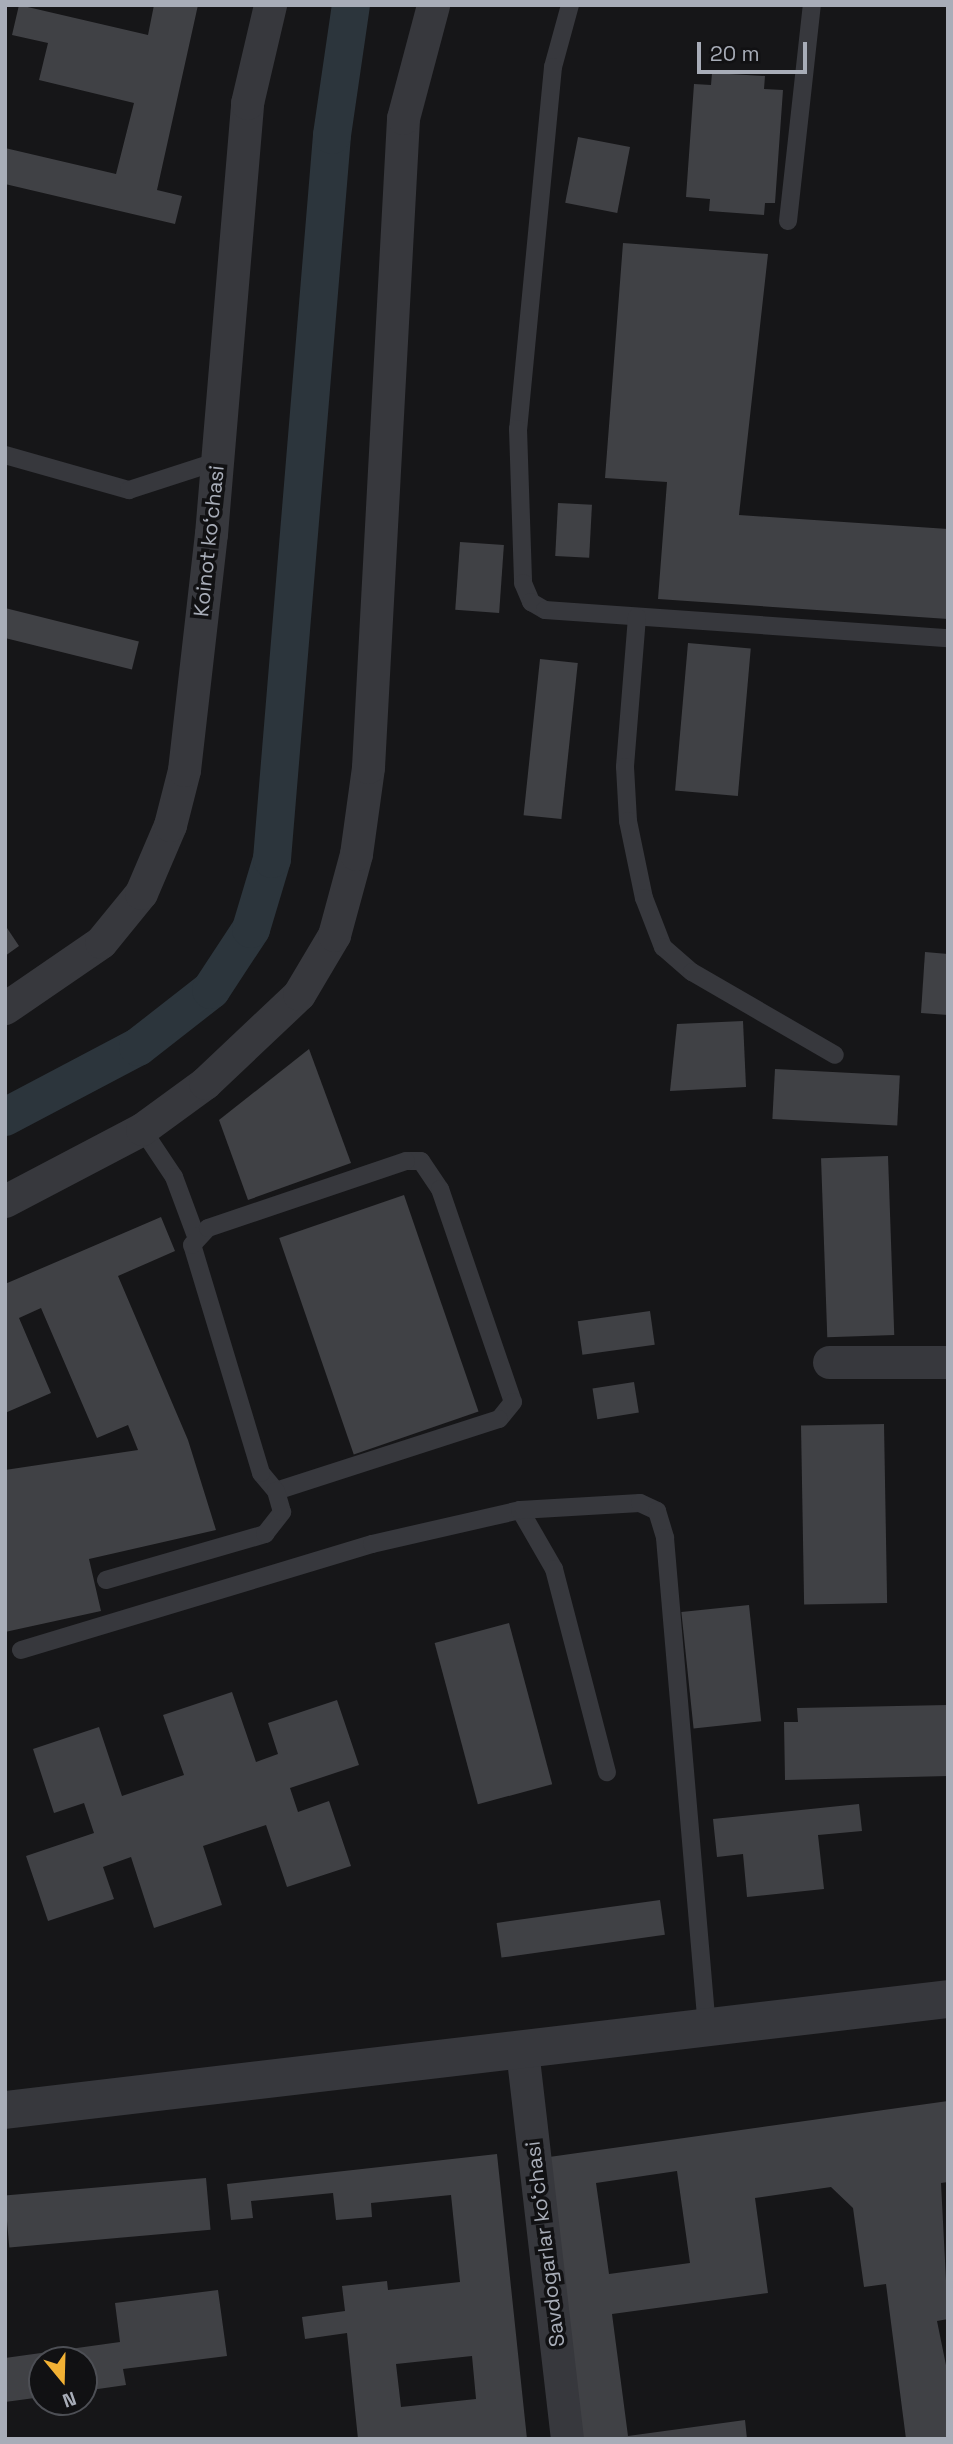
<!DOCTYPE html>
<meta charset="utf-8">
<style>
body{margin:0}
#map{position:relative;width:953px;height:2444px;overflow:hidden;background:#161618;font-family:"Space Grotesk",sans-serif}
div>[style]{position:absolute}
[style*='--x']{left:calc(var(--x)*1px);top:calc(var(--y)*1px);width:calc(var(--w)*1px);rotate:calc(var(--a)*1deg)}
.canal>*{height:38px;margin:-19px;padding:0 19px;transform-origin:19px;border-radius:19px;background:#2c353c}
.building>*{inset:0;background:#404145;transform-origin:0 0}
.service>*{height:18px;margin:-9px;padding:0 9px;transform-origin:9px;border-radius:9px;background:#37383d}
.minor>*{height:33px;margin:-16.5px;padding:0 16.5px;transform-origin:16.5px;border-radius:16.5px;background:#37383d}
.tertiary>*{height:38px;margin:-19px;padding:0 19px;transform-origin:19px;border-radius:19px;background:#37383d}
span{translate:-50% -50%;white-space:nowrap;text-align:center;line-height:1.15;-webkit-text-stroke:7px #111113;paint-order:stroke}
.street-label{font-size:21px;color:#a8adb8}
.frame{position:absolute;inset:0;border:7px solid #a8adb8;pointer-events:none}
.north{position:absolute;left:28px;top:2346px;width:70px;height:70px;box-sizing:border-box;background:#111113;border:2px solid #4d4f55;border-radius:50%;rotate:161deg;font-size:19px;font-weight:700;line-height:28px;text-align:center;color:#a8adb8}
.north::after{content:'';display:block;margin:auto;width:24px;height:32px;background:#f2b134;clip-path:polygon(50% 0,100% 100%,50% 72%,0 100%)}
.scale{position:absolute;left:697px;top:42px;width:110px;height:32px;box-sizing:border-box;border:4px solid #a8adb8;border-top:0;padding-left:9px;font-size:21px;line-height:24px;white-space:nowrap;color:#a8adb8;-webkit-text-stroke:5px #111113;paint-order:stroke}
</style>
<div id="map">
<div class="canal">
<i style="--x:5;--y:1117;--w:150;--a:-27.8"></i>
<i style="--x:138;--y:1047;--w:93;--a:-38"></i>
<i style="--x:211;--y:990;--w:73;--a:-56.7"></i>
<i style="--x:251;--y:929;--w:73;--a:-73.3"></i>
<i style="--x:272;--y:859;--w:726;--a:-85.26"></i>
<i style="--x:332;--y:135;--w:131;--a:-81.7"></i>
</div>
<div class="building">
<i style="clip-path:polygon(19px 5px,148px 35px,154px 5px,198px 5px,157px 190px,182px 196px,175px 224px,5px 184px,5px 148px,116px 174px,134px 103px,39px 80px,48px 43px,12px 35px)"></i>
<i style="clip-path:polygon(712px 73px,765px 76px,764px 89px,783px 90px,775px 203px,765px 203px,764px 215px,709px 211px,710px 199px,686px 197px,694px 84px,711px 85px)"></i>
<i style="left:578px;top:137px;width:53px;height:67px;rotate:11deg"></i>
<i style="clip-path:polygon(623px 243px,768px 254px,739px 515px,948px 529px,948px 619px,658px 599px,667px 482px,605px 478px)"></i>
<i style="left:558px;top:503px;width:34px;height:53px;rotate:3deg"></i>
<i style="left:460px;top:542px;width:44px;height:68px;rotate:4deg"></i>
<i style="left:5px;top:608px;width:138px;height:29px;rotate:14deg"></i>
<i style="left:688px;top:643px;width:63px;height:148px;rotate:5deg"></i>
<i style="left:540px;top:659px;width:38px;height:157px;rotate:6deg"></i>
<i style="clip-path:polygon(5px 925px,19px 946px,5px 956px)"></i>
<i style="clip-path:polygon(925px 952px,948px 954px,948px 1015px,921px 1013px)"></i>
<i style="clip-path:polygon(743px 1021px,746px 1087px,670px 1091px,677px 1024px)"></i>
<i style="clip-path:polygon(309px 1049px,351px 1163px,248px 1200px,219px 1120px)"></i>
<i style="left:775px;top:1069px;width:125px;height:50px;rotate:3deg"></i>
<i style="left:888px;top:1156px;width:179px;height:67px;rotate:88deg"></i>
<i style="left:404px;top:1195px;width:229px;height:132px;rotate:71deg"></i>
<i style="clip-path:polygon(161px 1217px,175px 1251px,118px 1276px,188px 1440px,216px 1530px,89px 1559px,101px 1611px,5px 1632px,5px 1470px,138px 1450px,128px 1425px,97px 1438px,41px 1308px,19px 1318px,51px 1393px,5px 1413px,5px 1284px)"></i>
<i style="left:650px;top:1311px;width:34px;height:73px;rotate:82deg"></i>
<i style="left:634px;top:1382px;width:31px;height:42px;rotate:81deg"></i>
<i style="left:884px;top:1424px;width:179px;height:83px;rotate:89deg"></i>
<i style="left:749px;top:1605px;width:117px;height:68px;rotate:84deg"></i>
<i style="left:509px;top:1623px;width:167px;height:77px;rotate:75deg"></i>
<i style="clip-path:polygon(232px 1692px,256px 1762px,278px 1754px,268px 1723px,337px 1700px,359px 1765px,290px 1788px,298px 1812px,329px 1801px,351px 1866px,287px 1887px,266px 1825px,203px 1846px,222px 1905px,154px 1928px,131px 1857px,103px 1867px,114px 1899px,48px 1921px,26px 1856px,94px 1833px,84px 1803px,54px 1813px,33px 1749px,99px 1727px,122px 1796px,184px 1775px,163px 1715px)"></i>
<i style="clip-path:polygon(948px 1705px,948px 1776px,785px 1780px,784px 1722px,798px 1722px,797px 1708px)"></i>
<i style="clip-path:polygon(859px 1804px,862px 1831px,818px 1835px,824px 1889px,747px 1897px,743px 1854px,717px 1857px,713px 1819px)"></i>
<i style="left:660px;top:1900px;width:35px;height:165px;rotate:82deg"></i>
<i style="clip-path:polygon(evenodd,948px 2101px,948px 2182px,941px 2183px,948px 2319px,937px 2321px,948px 2375px,948px 2438px,906px 2439px,886px 2284px,864px 2287px,853px 2208px,831px 2187px,755px 2198px,768px 2293px,612px 2314px,628px 2436px,745px 2420px,747px 2439px,581px 2439px,542px 2158px,948px 2101px,677px 2171px,690px 2263px,609px 2274px,596px 2183px,677px 2171px)"></i>
<i style="clip-path:polygon(evenodd,497px 2154px,527px 2439px,358px 2439px,347px 2333px,305px 2339px,302px 2317px,345px 2311px,342px 2286px,387px 2281px,388px 2290px,460px 2282px,451px 2195px,371px 2203px,372px 2217px,336px 2220px,333px 2193px,251px 2201px,253px 2218px,231px 2220px,227px 2184px,497px 2154px,472px 2356px,476px 2399px,401px 2407px,396px 2364px,472px 2356px)"></i>
<i style="left:206px;top:2178px;width:52px;height:202px;rotate:85deg"></i>
<i style="clip-path:polygon(218px 2290px,227px 2356px,123px 2369px,126px 2385px,84px 2391px,84px 2360px,42px 2360px,42px 2397px,5px 2402px,5px 2358px,120px 2342px,115px 2303px)"></i>
</div>
<div class="service">
<i style="--x:570;--y:5;--w:64;--a:105.3"></i>
<i style="--x:553;--y:67;--w:364;--a:95.5"></i>
<i style="--x:518;--y:429;--w:154;--a:88.1"></i>
<i style="--x:523;--y:583;--w:21;--a:67"></i>
<i style="--x:531;--y:602;--w:16;--a:30"></i>
<i style="--x:545;--y:610;--w:404;--a:4"></i>
<i style="--x:788;--y:221;--w:217;--a:-83.7"></i>
<i style="--x:5;--y:455;--w:129;--a:15.8"></i>
<i style="--x:129;--y:490;--w:94;--a:-18"></i>
<i style="--x:637;--y:617;--w:150;--a:94.6"></i>
<i style="--x:625;--y:767;--w:54;--a:86.8"></i>
<i style="--x:628;--y:821;--w:79;--a:78.3"></i>
<i style="--x:644;--y:898;--w:53;--a:68.8"></i>
<i style="--x:663;--y:947;--w:38;--a:41"></i>
<i style="--x:692;--y:972;--w:165;--a:30.1"></i>
<i style="--x:142;--y:1129;--w:58;--a:56.3"></i>
<i style="--x:174;--y:1177;--w:63;--a:69.6"></i>
<i style="--x:406;--y:1161;--w:15;--a:0"></i>
<i style="--x:421;--y:1161;--w:34;--a:56"></i>
<i style="--x:440;--y:1189;--w:225;--a:71.1"></i>
<i style="--x:513;--y:1402;--w:22;--a:129"></i>
<i style="--x:499;--y:1419;--w:234;--a:162.1"></i>
<i style="--x:276;--y:1491;--w:23;--a:-130"></i>
<i style="--x:261;--y:1473;--w:238;--a:-106.8"></i>
<i style="--x:192;--y:1245;--w:23;--a:-47"></i>
<i style="--x:208;--y:1228;--w:209;--a:-18.7"></i>
<i style="--x:520;--y:1510;--w:68;--a:60"></i>
<i style="--x:554;--y:1569;--w:210;--a:75.4"></i>
<i style="--x:106;--y:1580;--w:166;--a:-16.1"></i>
<i style="--x:265;--y:1534;--w:28;--a:-52"></i>
<i style="--x:282;--y:1512;--w:22;--a:-106"></i>
<i style="--x:21;--y:1650;--w:367;--a:-16.8"></i>
<i style="--x:372;--y:1544;--w:152;--a:-12.9"></i>
<i style="--x:520;--y:1510;--w:120;--a:-3.3"></i>
<i style="--x:640;--y:1503;--w:19;--a:25"></i>
<i style="--x:657;--y:1511;--w:28;--a:73"></i>
<i style="--x:665;--y:1538;--w:496;--a:85.1"></i>
</div>
<div class="minor">
<i style="--x:5;--y:1008;--w:116;--a:-34.5"></i>
<i style="--x:101;--y:942;--w:63;--a:-50.8"></i>
<i style="--x:141;--y:893;--w:74;--a:-66.9"></i>
<i style="--x:170;--y:825;--w:57;--a:-75.7"></i>
<i style="--x:184;--y:770;--w:238;--a:-83.5"></i>
<i style="--x:211;--y:534;--w:433;--a:-85.2"></i>
<i style="--x:247;--y:103;--w:101;--a:-76.8"></i>
<i style="--x:5;--y:1201;--w:155;--a:-27.7"></i>
<i style="--x:142;--y:1129;--w:78;--a:-36.1"></i>
<i style="--x:205;--y:1083;--w:129;--a:-43.4"></i>
<i style="--x:299;--y:994;--w:69;--a:-59.3"></i>
<i style="--x:334;--y:935;--w:84;--a:-74.8"></i>
<i style="--x:356;--y:854;--w:88;--a:-82.1"></i>
<i style="--x:368;--y:767;--w:650;--a:-86.91"></i>
<i style="--x:403;--y:118;--w:117;--a:-75.1"></i>
<i style="--x:829;--y:1362;--w:119;--a:0"></i>
<i style="--x:522;--y:2050;--w:392;--a:83.4"></i>
</div>
<div class="tertiary">
<i style="--x:5;--y:2110;--w:950;--a:-6.71"></i>
</div>
<div class="street-label">
<span style="left:209px;top:541px;rotate:-84deg">Koinot koʻchasi</span>
<span style="left:545px;top:2244px;rotate:-97deg">Savdogarlar koʻchasi</span>
</div>
<div class="frame"></div>
<div class="north">N</div>
<div class="scale">20 m</div>
</div>
